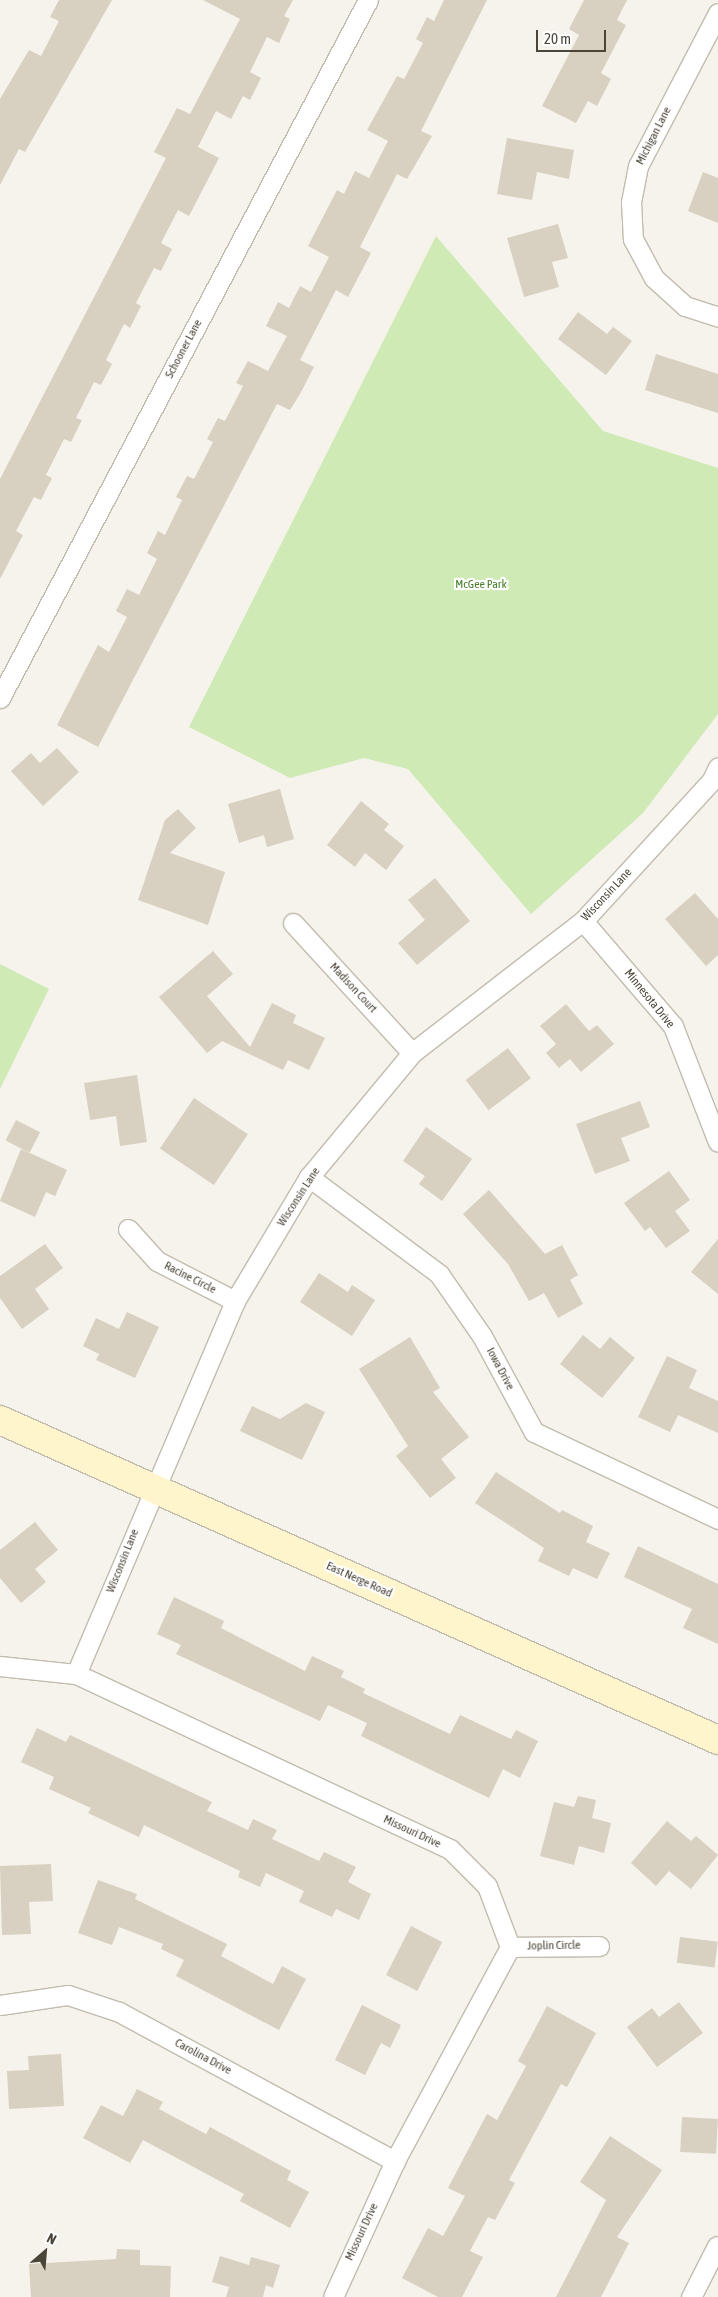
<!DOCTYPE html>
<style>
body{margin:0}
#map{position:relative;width:718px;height:2297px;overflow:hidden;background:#f6f3ec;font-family:"Asap Condensed",sans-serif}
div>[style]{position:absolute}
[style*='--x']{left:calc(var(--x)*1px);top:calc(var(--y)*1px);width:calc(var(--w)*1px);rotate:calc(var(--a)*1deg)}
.green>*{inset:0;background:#cfeab5}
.building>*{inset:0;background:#d8d0c1;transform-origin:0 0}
.roads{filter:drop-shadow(1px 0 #c2bcae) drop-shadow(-1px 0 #c2bcae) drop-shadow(0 1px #c2bcae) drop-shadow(0 -1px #c2bcae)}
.minor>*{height:19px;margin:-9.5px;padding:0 9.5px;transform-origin:9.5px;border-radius:9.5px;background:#fff}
.secondary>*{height:28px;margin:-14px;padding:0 14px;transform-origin:14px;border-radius:14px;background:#fff5cd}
span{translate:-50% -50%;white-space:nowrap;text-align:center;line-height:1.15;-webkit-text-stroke:4.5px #fff;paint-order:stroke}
.street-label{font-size:12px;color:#4b4539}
.park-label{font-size:12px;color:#467e2b}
.north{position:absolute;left:20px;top:2227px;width:50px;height:50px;-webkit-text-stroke:4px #fff;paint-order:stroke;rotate:27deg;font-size:14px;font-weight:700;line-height:20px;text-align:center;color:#4b4539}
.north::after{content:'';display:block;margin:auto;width:18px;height:22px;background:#4b4539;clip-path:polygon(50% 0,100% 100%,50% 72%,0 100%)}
.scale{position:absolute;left:536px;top:30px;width:70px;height:22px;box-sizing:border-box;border:2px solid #4b4539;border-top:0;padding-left:6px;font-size:15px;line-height:18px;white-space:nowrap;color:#4b4539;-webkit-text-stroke:4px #fff;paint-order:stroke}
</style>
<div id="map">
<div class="green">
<i style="clip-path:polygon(436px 236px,603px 431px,718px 468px,718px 714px,643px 813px,531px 914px,408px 769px,364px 758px,290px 778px,189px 727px)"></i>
<i style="clip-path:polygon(0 964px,49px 989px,0 1089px)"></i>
</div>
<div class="building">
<i style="clip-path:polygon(59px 0,112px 0,25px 152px,19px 149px,0 185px,0 99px,29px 50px,41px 56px,59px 21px,50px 17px)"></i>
<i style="clip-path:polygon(203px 0,293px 0,284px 16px,290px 19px,279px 43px,267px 37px,250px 72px,261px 78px,250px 100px,243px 96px,231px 119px,216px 111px,198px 147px,219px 158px,189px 216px,178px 210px,161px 243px,172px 249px,161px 271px,154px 268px,136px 303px,141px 306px,130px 328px,124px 324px,106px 360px,112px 364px,101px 385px,94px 382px,76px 418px,82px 420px,71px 442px,64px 439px,46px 475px,52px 478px,41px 500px,34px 497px,16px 531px,23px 535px,0 579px,0 479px,166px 158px,154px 152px,177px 108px,190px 114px,240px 19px)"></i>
<i style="clip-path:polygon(444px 0,487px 0,421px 131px,432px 136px,407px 179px,397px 174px,360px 247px,371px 253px,348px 297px,336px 290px,300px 360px,314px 367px,300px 394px,290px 410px,277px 404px,98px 747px,57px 725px,98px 645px,109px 652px,127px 617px,116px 611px,127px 589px,139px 595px,157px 559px,147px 553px,158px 531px,165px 535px,182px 500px,176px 497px,187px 476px,194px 479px,213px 442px,207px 439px,218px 418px,225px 421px,243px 386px,236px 383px,248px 361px,268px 371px,287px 336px,266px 326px,278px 302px,289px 308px,300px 286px,311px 292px,329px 257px,308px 246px,337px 190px,344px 194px,355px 171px,369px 178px,388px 141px,367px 130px,397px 76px,404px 79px,423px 43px,416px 39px,427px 17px,434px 21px)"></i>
<i style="clip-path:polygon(584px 0,627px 0,617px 20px,626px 25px,601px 73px,611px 79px,597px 106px,588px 101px,576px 123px,542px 106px,579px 35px,569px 29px)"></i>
<i style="clip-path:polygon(507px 138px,574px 150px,569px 179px,537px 172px,532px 200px,497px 194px)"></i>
<i style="clip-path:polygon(703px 172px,718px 178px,718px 223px,688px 211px)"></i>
<i style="clip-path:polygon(558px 224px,568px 258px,552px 262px,559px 287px,524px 297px,507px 238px)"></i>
<i style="clip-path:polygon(578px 312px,607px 334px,613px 327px,632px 341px,606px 375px,558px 339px)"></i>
<i style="clip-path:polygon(656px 354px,718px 374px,718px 413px,645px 390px)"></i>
<i style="clip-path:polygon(57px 748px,79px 772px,43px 806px,11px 771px,31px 753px,40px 763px)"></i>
<i style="clip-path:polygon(280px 789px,294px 839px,267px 847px,264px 835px,239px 843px,228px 804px)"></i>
<i style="clip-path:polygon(361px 801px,389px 824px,384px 830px,404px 846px,386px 870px,365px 853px,355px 867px,327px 845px)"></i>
<i style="clip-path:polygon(178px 809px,196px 828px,170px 853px,225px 872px,208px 925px,138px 900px,165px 820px)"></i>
<i style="clip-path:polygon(435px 878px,470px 921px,417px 965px,398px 943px,425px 920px,408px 900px)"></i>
<i style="clip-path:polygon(695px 893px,718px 919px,718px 955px,706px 966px,665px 919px)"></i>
<i style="clip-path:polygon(213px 951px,233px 974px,207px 996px,250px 1047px,272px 1003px,296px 1015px,293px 1023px,325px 1038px,309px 1070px,288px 1060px,283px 1070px,222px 1041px,207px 1053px,159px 997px)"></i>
<i style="clip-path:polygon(566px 1004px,589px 1031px,597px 1025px,614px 1044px,581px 1072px,570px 1059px,559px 1068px,546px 1053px,556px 1044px,540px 1026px)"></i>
<i style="left:508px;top:1048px;width:38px;height:53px;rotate:53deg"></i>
<i style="clip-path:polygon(137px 1075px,147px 1142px,120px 1146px,116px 1116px,90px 1120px,84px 1083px)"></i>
<i style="left:194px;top:1098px;width:65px;height:61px;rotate:34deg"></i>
<i style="clip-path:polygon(640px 1101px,650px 1127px,621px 1138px,630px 1161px,595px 1174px,576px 1124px)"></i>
<i style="left:16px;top:1120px;width:27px;height:23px;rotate:27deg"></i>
<i style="clip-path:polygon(426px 1127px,472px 1159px,442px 1201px,419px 1184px,425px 1176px,403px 1161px)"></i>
<i style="clip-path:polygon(21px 1149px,67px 1170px,55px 1196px,46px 1192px,35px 1217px,0 1201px)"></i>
<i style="clip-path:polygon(669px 1171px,690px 1200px,675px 1211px,690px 1231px,666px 1248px,650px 1227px,645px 1231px,624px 1203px)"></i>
<i style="clip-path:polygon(489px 1190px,545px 1254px,562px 1245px,578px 1275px,570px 1280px,583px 1304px,558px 1318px,544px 1293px,529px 1301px,508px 1264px,463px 1214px)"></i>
<i style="clip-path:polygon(718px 1239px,718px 1294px,691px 1272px)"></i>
<i style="clip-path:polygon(45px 1244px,63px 1268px,35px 1289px,49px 1309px,22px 1329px,0 1298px,0 1276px)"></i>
<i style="clip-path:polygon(319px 1273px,348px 1292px,352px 1285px,375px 1300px,352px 1336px,300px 1302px)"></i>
<i style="clip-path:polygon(127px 1312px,159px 1327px,135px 1378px,96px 1360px,99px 1354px,83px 1346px,96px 1318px,119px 1329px)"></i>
<i style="clip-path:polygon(583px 1335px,600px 1349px,610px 1337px,635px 1358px,602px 1398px,560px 1364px)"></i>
<i style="clip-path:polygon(410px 1337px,440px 1388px,433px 1392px,469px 1437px,441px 1459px,456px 1478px,430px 1498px,396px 1456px,408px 1446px,359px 1369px)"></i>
<i style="clip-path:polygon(667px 1356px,697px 1370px,689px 1388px,718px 1401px,718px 1433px,678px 1415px,670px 1432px,638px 1417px)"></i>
<i style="clip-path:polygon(306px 1403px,325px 1412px,302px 1460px,240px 1431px,252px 1406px,280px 1419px)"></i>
<i style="clip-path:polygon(496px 1472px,560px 1513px,562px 1510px,593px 1526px,586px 1542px,610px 1553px,597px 1579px,573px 1568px,569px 1576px,538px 1561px,544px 1548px,475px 1503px)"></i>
<i style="clip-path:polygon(35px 1522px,58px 1550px,35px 1569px,46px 1582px,21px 1603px,0 1578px,0 1550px)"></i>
<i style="clip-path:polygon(638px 1546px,718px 1584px,718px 1644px,683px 1628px,692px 1609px,624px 1577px)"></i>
<i style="clip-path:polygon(174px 1597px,224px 1621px,221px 1628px,305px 1671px,312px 1656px,344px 1671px,341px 1677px,365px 1689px,363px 1693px,450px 1734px,460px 1715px,511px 1739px,516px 1730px,538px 1741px,520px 1778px,503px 1769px,489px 1798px,361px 1736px,367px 1723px,328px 1705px,320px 1721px,176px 1654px,181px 1645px,157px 1634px)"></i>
<i style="clip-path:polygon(37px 1728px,66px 1742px,70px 1735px,212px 1802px,207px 1811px,248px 1830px,253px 1819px,277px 1830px,272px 1839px,319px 1861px,324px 1852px,356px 1867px,348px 1882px,371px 1894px,359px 1920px,336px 1909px,332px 1917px,299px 1902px,304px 1891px,266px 1873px,260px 1887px,238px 1877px,240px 1871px,144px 1825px,139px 1837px,88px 1813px,91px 1808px,49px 1789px,54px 1777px,21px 1762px)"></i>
<i style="clip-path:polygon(578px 1796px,596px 1800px,592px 1818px,611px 1823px,604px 1853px,579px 1846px,574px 1865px,540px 1856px,554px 1802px,574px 1807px)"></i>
<i style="clip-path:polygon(667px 1821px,691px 1841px,696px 1836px,718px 1855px,691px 1889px,669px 1871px,656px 1886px,631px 1863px)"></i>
<i style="clip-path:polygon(51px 1864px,53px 1901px,29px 1902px,31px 1934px,2px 1935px,0 1866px)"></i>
<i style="clip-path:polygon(98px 1880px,137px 1894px,135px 1899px,227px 1944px,221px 1956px,273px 1984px,282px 1966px,306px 1979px,279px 2030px,176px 1976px,184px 1960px,161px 1949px,163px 1944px,119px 1927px,112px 1945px,78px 1933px)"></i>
<i style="left:411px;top:1926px;width:35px;height:55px;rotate:27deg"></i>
<i style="left:680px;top:1937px;width:38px;height:26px;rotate:7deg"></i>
<i style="clip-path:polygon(679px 2002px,703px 2033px,657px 2067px,627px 2027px,652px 2008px,659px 2017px)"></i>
<i style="clip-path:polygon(362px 2005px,401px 2025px,390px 2048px,381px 2043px,365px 2075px,335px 2060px)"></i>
<i style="clip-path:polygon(547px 2006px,596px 2033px,567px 2087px,561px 2084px,509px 2180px,515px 2183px,495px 2220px,488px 2217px,470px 2251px,483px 2257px,462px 2297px,438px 2297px,402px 2278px,428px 2228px,443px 2236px,465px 2196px,448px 2188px,487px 2114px,497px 2120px,526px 2066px,518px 2061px)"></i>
<i style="clip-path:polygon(61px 2054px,64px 2106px,9px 2109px,7px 2071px,29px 2070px,28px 2056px)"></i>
<i style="clip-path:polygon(137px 2089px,163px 2102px,159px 2109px,206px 2134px,210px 2127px,291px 2171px,287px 2180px,309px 2192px,290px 2228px,240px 2201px,244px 2194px,143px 2140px,130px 2163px,83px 2138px,101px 2105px,123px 2116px)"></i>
<i style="left:682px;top:2117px;width:36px;height:35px;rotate:3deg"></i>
<i style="clip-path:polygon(610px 2136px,662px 2170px,617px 2237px,629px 2243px,601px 2297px,556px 2297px,606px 2200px,580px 2182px)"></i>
<i style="clip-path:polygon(117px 2249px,140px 2250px,140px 2265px,171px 2266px,170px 2297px,31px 2297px,29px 2264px,116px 2259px)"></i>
<i style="clip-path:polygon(220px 2256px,249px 2265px,251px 2257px,280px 2265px,273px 2288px,266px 2285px,263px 2297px,226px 2297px,229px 2287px,212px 2282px)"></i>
</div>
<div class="roads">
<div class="minor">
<i style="--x:718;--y:13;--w:173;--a:117.6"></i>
<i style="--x:638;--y:166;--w:37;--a:101"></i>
<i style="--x:631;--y:202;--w:37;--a:87"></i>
<i style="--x:633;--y:239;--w:44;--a:61.7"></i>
<i style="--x:654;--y:278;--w:42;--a:42.1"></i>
<i style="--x:685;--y:306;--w:35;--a:18"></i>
<i style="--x:0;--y:698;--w:789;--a:-62.2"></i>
<i style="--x:583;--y:921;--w:138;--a:49.4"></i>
<i style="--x:673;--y:1026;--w:124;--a:68.8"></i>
<i style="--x:293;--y:923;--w:176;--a:47.5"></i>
<i style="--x:309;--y:1177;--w:162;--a:36.7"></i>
<i style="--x:439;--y:1274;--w:75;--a:55.3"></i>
<i style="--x:482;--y:1336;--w:109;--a:61.6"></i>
<i style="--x:534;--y:1432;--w:204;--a:25.3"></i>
<i style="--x:128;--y:1229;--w:43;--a:47.8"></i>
<i style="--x:157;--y:1261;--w:88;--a:27.1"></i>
<i style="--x:0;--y:1666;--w:76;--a:6"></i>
<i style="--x:76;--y:1674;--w:413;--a:25.1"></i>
<i style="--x:450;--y:1849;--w:52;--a:45"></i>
<i style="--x:487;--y:1886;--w:65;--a:69.3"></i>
<i style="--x:510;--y:1947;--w:243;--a:118.3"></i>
<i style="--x:395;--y:2161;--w:149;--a:114.5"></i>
<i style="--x:76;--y:1674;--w:405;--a:-66.9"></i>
<i style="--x:235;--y:1301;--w:144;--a:-59.2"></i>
<i style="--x:309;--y:1177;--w:161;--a:-50.3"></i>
<i style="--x:412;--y:1053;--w:216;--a:-37.7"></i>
<i style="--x:583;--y:921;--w:191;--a:-47.5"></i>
<i style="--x:712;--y:780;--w:14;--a:-65"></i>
<i style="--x:510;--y:1947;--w:89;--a:-0.6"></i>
<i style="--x:0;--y:2005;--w:69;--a:-8.4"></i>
<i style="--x:68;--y:1995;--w:54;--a:18.4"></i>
<i style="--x:119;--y:2012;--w:314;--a:28.4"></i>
<i style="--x:691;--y:2297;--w:57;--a:-63"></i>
</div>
<div class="secondary">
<i style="--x:0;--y:1420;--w:786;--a:24.02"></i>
</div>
</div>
<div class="street-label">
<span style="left:654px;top:136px;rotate:-63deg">Michigan Lane</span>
<span style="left:184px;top:349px;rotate:-62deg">Schooner Lane</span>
<span style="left:607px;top:895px;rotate:-47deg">Wisconsin Lane</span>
<span style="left:353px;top:988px;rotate:47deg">Madison Court</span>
<span style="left:649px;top:999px;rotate:51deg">Minnesota Drive</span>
<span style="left:299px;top:1197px;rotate:-57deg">Wisconsin Lane</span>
<span style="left:190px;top:1278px;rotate:27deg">Racine Circle</span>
<span style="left:500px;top:1369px;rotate:62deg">Iowa Drive</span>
<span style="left:123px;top:1561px;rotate:-68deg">Wisconsin Lane</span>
<span style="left:359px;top:1580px;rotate:24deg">East Nerge Road</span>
<span style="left:412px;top:1832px;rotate:25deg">Missouri Drive</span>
<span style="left:554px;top:1946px;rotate:-1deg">Joplin Circle</span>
<span style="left:203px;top:2057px;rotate:28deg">Carolina Drive</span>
<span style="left:362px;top:2232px;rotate:-65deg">Missouri Drive</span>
</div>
<div class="park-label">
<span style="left:481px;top:585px">McGee Park</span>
</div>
<div class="north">N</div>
<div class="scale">20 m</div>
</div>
